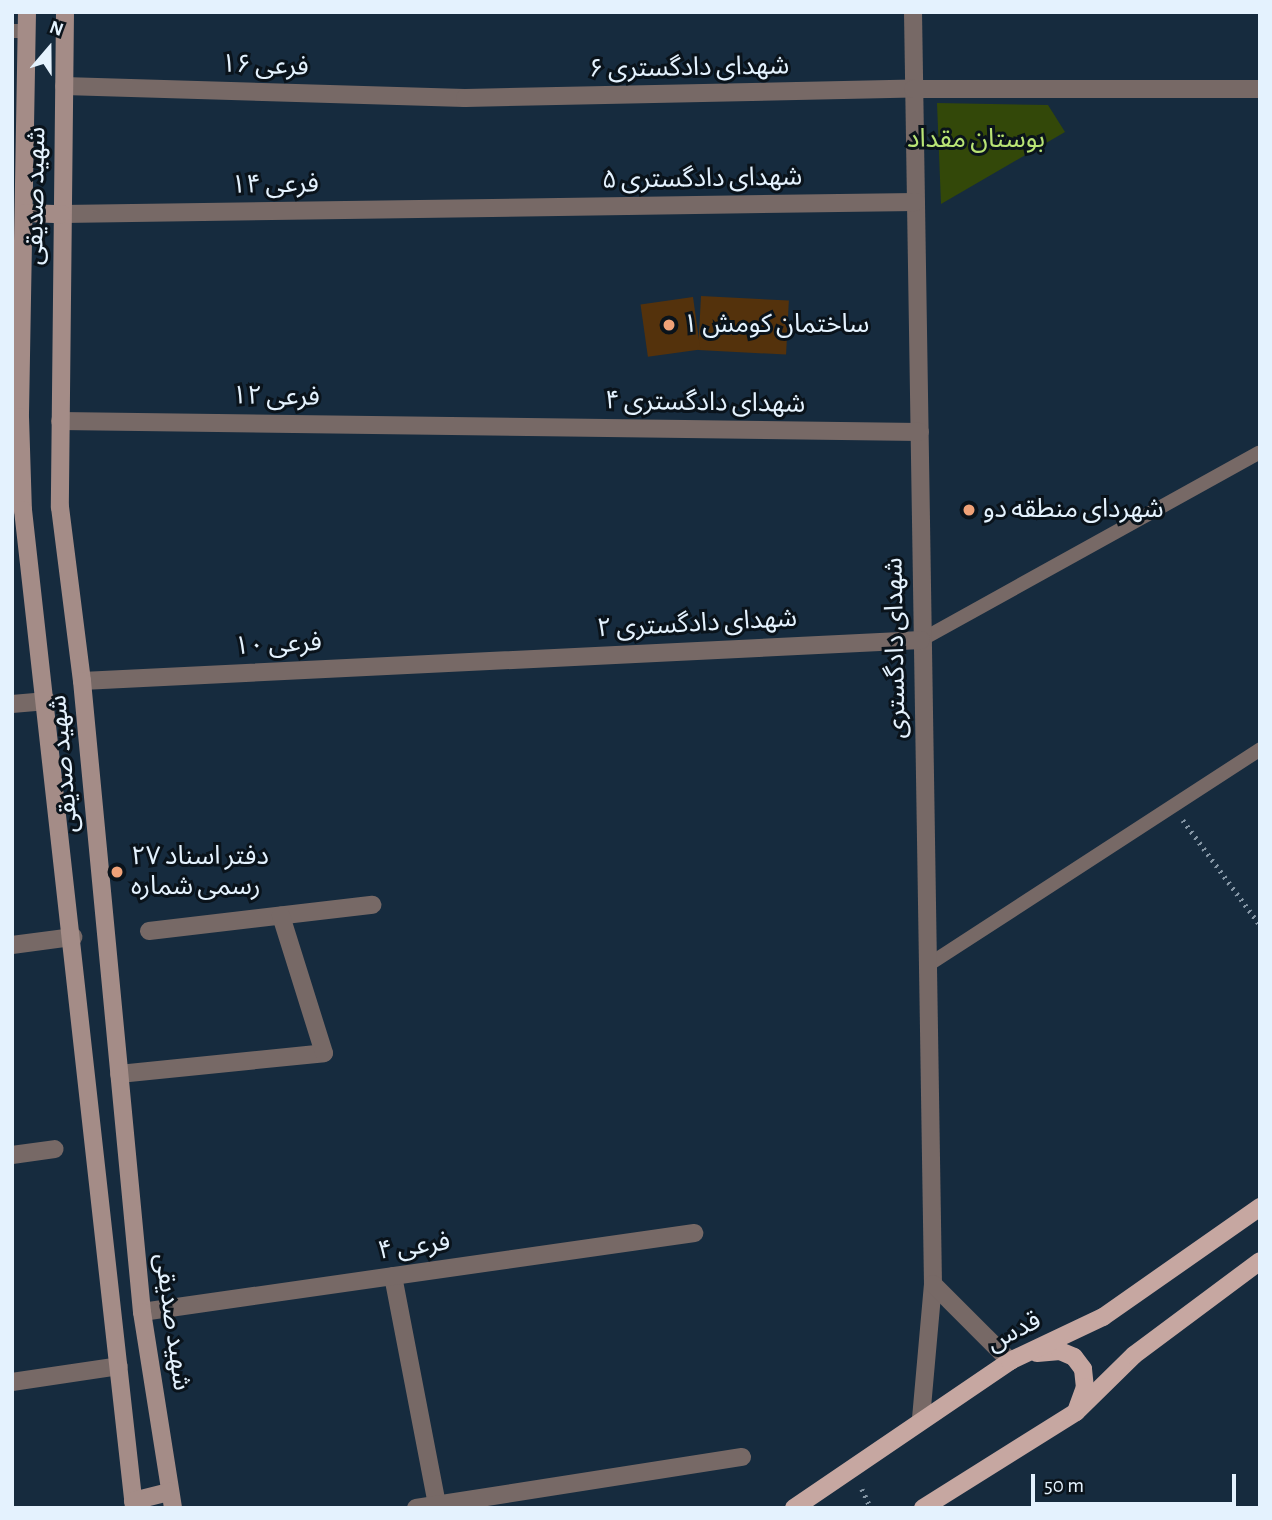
<!DOCTYPE html>
<meta charset="utf-8">
<style>
body{margin:0}
#map{position:relative;width:1272px;height:1520px;overflow:hidden;background:#162b3e;font-family:"Alegreya Sans","Noto Sans Arabic",sans-serif}
div>[style]{position:absolute}
[style*='--x']{left:calc(var(--x)*1px);top:calc(var(--y)*1px);width:calc(var(--w)*1px);rotate:calc(var(--a)*1deg)}
.green>*{inset:0;background:#334809}
.building>*{inset:0;background:#54320c;transform-origin:0 0}
.path>*{height:4.5px;margin-top:-2.25px;transform-origin:0;background:repeating-linear-gradient(90deg,#8495a4 0 2px,transparent 0 7px)}
.lane>*{height:14px;margin:-7px;padding:0 7px;transform-origin:7px;border-radius:7px;background:#776966}
.street>*{height:18px;margin:-9px;padding:0 9px;transform-origin:9px;border-radius:9px;background:#776966}
.secondary>*{height:18px;margin:-9px;padding:0 9px;transform-origin:9px;border-radius:9px;background:#a48c87}
.primary>*{height:18px;margin:-9px;padding:0 9px;transform-origin:9px;border-radius:9px;background:#c6a7a1}
.dots>*{width:19px;height:19px;translate:-50% -50%;box-sizing:border-box;border:4px solid #0a131b;border-radius:50%}
span{translate:-50% -50%;white-space:nowrap;text-align:center;line-height:1.15;-webkit-text-stroke:6px #0a131b;paint-order:stroke}
.street-label{font-size:26px;color:#e4f2fe}
.park-label{font-size:26px;color:#b9e475}
.poi-label{font-size:26px;color:#e4f2fe}
.left{translate:0 -50%;text-align:left}
.frame{position:absolute;inset:0;border:14px solid #e4f2fe;pointer-events:none}
.north{position:absolute;left:14px;top:14px;width:70px;height:70px;-webkit-text-stroke:5px #0a131b;paint-order:stroke;rotate:20deg;font-size:19px;font-weight:700;line-height:28px;text-align:center;color:#e4f2fe}
.north::after{content:'';display:block;margin:auto;width:24px;height:32px;background:#e4f2fe;clip-path:polygon(50% 0,100% 100%,50% 72%,0 100%)}
.scale{position:absolute;left:1031px;top:1474px;width:205px;height:32px;box-sizing:border-box;border:4px solid #e4f2fe;border-top:0;padding-left:9px;font-size:21px;line-height:24px;white-space:nowrap;color:#e4f2fe;-webkit-text-stroke:5px #0a131b;paint-order:stroke}
</style>
<div id="map">
<div class="green">
<i style="clip-path:polygon(937px 103px,1048px 105px,1065px 132px,941px 204px)"></i>
</div>
<div class="building">
<i style="left:701px;top:296px;width:88px;height:54px;rotate:3deg"></i>
<i style="left:693px;top:297px;width:53px;height:53px;rotate:82deg"></i>
</div>
<div class="path">
<i style="--x:1183;--y:820;--w:130;--a:53.7"></i>
<i style="--x:862;--y:1489;--w:21;--a:65"></i>
</div>
<div class="lane">
<i style="--x:12;--y:31;--w:15;--a:0"></i>
<i style="--x:921;--y:640;--w:386;--a:-29"></i>
<i style="--x:928;--y:965;--w:396;--a:-33"></i>
</div>
<div class="street">
<i style="--x:913;--y:12;--w:1272;--a:89.1"></i>
<i style="--x:933;--y:1284;--w:135;--a:95.1"></i>
<i style="--x:64;--y:86;--w:401;--a:1.7"></i>
<i style="--x:465;--y:98;--w:448;--a:-1.2"></i>
<i style="--x:913;--y:89;--w:347;--a:0"></i>
<i style="--x:62;--y:214;--w:854;--a:-0.81"></i>
<i style="--x:60;--y:421;--w:860;--a:0.73"></i>
<i style="--x:82;--y:681;--w:840;--a:-2.8"></i>
<i style="--x:12;--y:704;--w:35;--a:-5"></i>
<i style="--x:149;--y:931;--w:225;--a:-6.7"></i>
<i style="--x:12;--y:945;--w:62;--a:-7.5"></i>
<i style="--x:119;--y:1074;--w:206;--a:-5.8"></i>
<i style="--x:324;--y:1053;--w:144;--a:-107.4"></i>
<i style="--x:12;--y:1155;--w:43;--a:-7.9"></i>
<i style="--x:393;--y:1276;--w:232;--a:79.1"></i>
<i style="--x:933;--y:1284;--w:109;--a:45"></i>
<i style="--x:142;--y:1312;--w:558;--a:-8.14"></i>
<i style="--x:12;--y:1382;--w:108;--a:-8.5"></i>
<i style="--x:416;--y:1508;--w:330;--a:-8.9"></i>
</div>
<div class="secondary">
<i style="--x:27;--y:12;--w:405;--a:91"></i>
<i style="--x:20;--y:417;--w:93;--a:88.2"></i>
<i style="--x:23;--y:510;--w:1004;--a:83.65"></i>
<i style="--x:65;--y:12;--w:495;--a:90.6"></i>
<i style="--x:60;--y:507;--w:175;--a:82.8"></i>
<i style="--x:82;--y:681;--w:634;--a:84.57"></i>
<i style="--x:142;--y:1312;--w:198;--a:81"></i>
<i style="--x:25;--y:213;--w:37;--a:2"></i>
<i style="--x:133;--y:1501;--w:38;--a:-14"></i>
</div>
<div class="primary">
<i style="--x:1037;--y:1353;--w:23;--a:-5"></i>
<i style="--x:1060;--y:1351;--w:15;--a:23"></i>
<i style="--x:1074;--y:1357;--w:15;--a:53"></i>
<i style="--x:1083;--y:1369;--w:18;--a:84"></i>
<i style="--x:1085;--y:1387;--w:23;--a:110"></i>
<i style="--x:794;--y:1508;--w:261;--a:-34.2"></i>
<i style="--x:1010;--y:1361;--w:103;--a:-25.3"></i>
<i style="--x:1103;--y:1317;--w:192;--a:-35"></i>
<i style="--x:923;--y:1508;--w:181;--a:-32.1"></i>
<i style="--x:1076;--y:1412;--w:81;--a:-44.5"></i>
<i style="--x:1134;--y:1355;--w:157;--a:-36.7"></i>
</div>
<div class="dots">
<i style="left:669px;top:325px;background:#f0a278"></i>
<i style="left:969px;top:510px;background:#f0a278"></i>
<i style="left:117px;top:872px;background:#f0a278"></i>
</div>
<div class="street-label">
<span style="left:265px;top:66px;rotate:2deg">فرعی ۱۶</span>
<span style="left:689px;top:68px;rotate:-1deg">شهدای دادگستری ۶</span>
<span style="left:702px;top:179px;rotate:-1deg">شهدای دادگستری ۵</span>
<span style="left:275px;top:185px;rotate:-1deg">فرعی ۱۴</span>
<span style="left:36px;top:196px;rotate:-89deg">شهید صدیقی</span>
<span style="left:276px;top:397px;rotate:1deg">فرعی ۱۲</span>
<span style="left:705px;top:403px;rotate:1deg">شهدای دادگستری ۴</span>
<span style="left:697px;top:624px;rotate:-3deg">شهدای دادگستری ۲</span>
<span style="left:278px;top:645px;rotate:-3deg">فرعی ۱۰</span>
<span style="left:896px;top:648px;rotate:-91deg">شهدای دادگستری</span>
<span style="left:64px;top:764px;rotate:-95deg">شهید صدیقی</span>
<span style="left:414px;top:1247px;rotate:-8deg">فرعی ۴</span>
<span style="left:172px;top:1322px;rotate:82deg">شهید صدیقی</span>
<span style="left:1014px;top:1332px;rotate:-27deg">قدس</span>
</div>
<div class="park-label">
<span style="left:976px;top:140px">بوستان مقداد</span>
</div>
<div class="poi-label">
<span class="left" style="left:683px;top:325px">ساختمان کومش ۱</span>
<span class="left" style="left:983px;top:510px">شهردای منطقه دو</span>
<span class="left" style="left:131px;top:872px">۲۷ دفتر اسناد<br>رسمی شماره</span>
</div>
<div class="frame"></div>
<div class="north">N</div>
<div class="scale">50 m</div>
</div>
